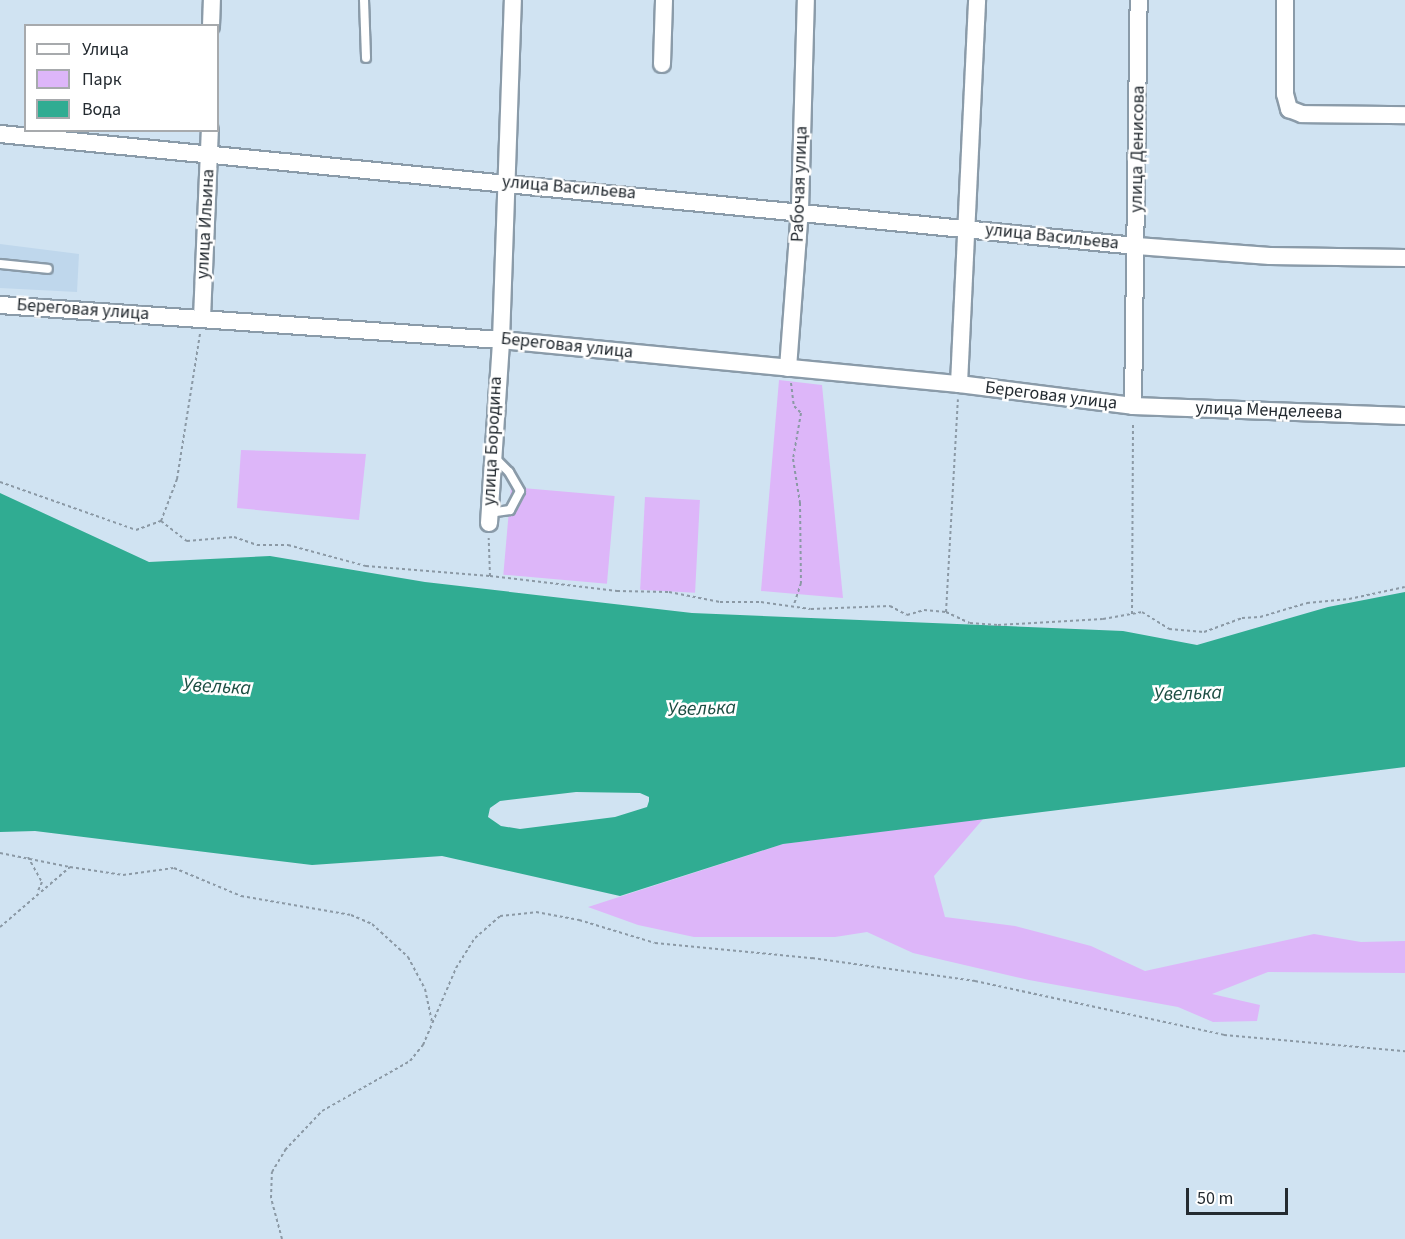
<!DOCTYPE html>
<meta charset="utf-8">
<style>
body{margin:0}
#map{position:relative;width:1405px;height:1239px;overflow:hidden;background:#d0e3f2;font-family:"Source Sans 3",sans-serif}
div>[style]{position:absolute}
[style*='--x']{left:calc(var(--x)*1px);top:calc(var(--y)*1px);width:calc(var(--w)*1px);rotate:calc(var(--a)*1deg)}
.built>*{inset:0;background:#bfd7ec}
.green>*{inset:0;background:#ddb6f9;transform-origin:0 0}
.water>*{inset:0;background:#30ac92}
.path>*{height:2px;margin-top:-1px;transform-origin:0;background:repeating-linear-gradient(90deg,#8b99a5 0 3px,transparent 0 6px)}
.roads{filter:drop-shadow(2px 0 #8a9ba9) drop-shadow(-2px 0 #8a9ba9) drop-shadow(0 2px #8a9ba9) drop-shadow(0 -2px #8a9ba9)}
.lane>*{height:8px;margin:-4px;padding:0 4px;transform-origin:4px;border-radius:4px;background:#fff}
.street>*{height:16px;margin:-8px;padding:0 8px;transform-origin:8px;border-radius:8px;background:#fff}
span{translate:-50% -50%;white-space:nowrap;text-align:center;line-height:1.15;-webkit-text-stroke:5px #fff;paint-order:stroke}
.street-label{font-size:18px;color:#242b31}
.water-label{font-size:20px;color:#1b4d42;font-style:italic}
.legend{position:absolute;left:24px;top:24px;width:195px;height:108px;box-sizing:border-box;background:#fff;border:2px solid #a7aaad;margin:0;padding:8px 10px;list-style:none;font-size:18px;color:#242b31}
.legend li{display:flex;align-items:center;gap:12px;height:30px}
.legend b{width:30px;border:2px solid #a7aaad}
.scale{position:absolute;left:1186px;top:1188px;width:102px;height:27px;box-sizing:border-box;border:3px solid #242b31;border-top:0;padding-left:8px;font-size:18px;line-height:21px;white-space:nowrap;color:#242b31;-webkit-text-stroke:4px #fff;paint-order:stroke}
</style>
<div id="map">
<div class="built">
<i style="clip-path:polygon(0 244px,79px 254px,77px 292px,0 288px)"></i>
</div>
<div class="green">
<i style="clip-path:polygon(779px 380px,822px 385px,843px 598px,761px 591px)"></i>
<i style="clip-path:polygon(241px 450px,366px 454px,359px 520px,237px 508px)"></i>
<i style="left:511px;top:487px;width:104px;height:88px;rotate:5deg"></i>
<i style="left:645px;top:497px;width:55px;height:93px;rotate:3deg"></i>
<i style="clip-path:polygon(984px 818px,934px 876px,945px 917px,1015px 926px,1091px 946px,1145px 971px,1314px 934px,1361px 942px,1405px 941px,1405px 973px,1268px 972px,1212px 994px,1260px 1005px,1257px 1021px,1213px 1022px,1178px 1007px,1029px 980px,913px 953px,867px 932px,835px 937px,694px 937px,638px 925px,588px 907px,783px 844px)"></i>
</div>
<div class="water">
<i style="clip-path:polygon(evenodd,0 493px,149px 562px,270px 556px,425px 582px,692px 613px,1123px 631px,1197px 645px,1328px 607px,1405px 592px,1405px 767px,783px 844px,620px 896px,442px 856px,312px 865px,35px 831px,0 832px,0 493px,576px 792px,640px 793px,649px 797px,649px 801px,647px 807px,615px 817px,520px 829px,501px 826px,488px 817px,490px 808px,500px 801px,576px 792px)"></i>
</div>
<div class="path">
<i style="--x:791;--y:383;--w:23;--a:83"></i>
<i style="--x:794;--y:406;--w:10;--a:45"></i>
<i style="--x:801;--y:413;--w:47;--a:99.9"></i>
<i style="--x:793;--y:459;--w:45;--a:81"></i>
<i style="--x:800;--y:503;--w:80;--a:89.3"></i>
<i style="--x:801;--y:583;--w:23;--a:108"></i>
<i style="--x:0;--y:482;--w:144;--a:19.4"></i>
<i style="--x:136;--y:530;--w:27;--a:-20"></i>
<i style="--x:161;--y:521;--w:33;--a:38"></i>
<i style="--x:187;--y:541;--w:47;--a:-4.9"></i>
<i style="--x:234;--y:537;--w:24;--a:19"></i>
<i style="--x:257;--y:545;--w:31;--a:0"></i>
<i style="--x:288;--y:545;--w:81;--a:15.1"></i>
<i style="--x:366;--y:566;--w:124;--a:4.6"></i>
<i style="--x:490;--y:576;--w:38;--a:-92"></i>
<i style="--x:161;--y:521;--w:45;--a:-69.1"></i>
<i style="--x:177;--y:479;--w:147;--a:-81"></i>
<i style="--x:490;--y:576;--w:128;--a:6.7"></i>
<i style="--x:617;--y:591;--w:52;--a:1.1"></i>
<i style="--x:669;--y:592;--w:52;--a:11.1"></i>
<i style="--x:720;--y:602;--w:41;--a:0"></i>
<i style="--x:761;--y:602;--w:50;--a:8"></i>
<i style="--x:811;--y:609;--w:79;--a:-2.2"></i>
<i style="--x:890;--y:606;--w:19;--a:28"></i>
<i style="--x:907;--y:615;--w:18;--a:-16"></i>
<i style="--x:924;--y:610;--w:22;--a:5"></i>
<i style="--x:946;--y:612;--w:26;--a:25"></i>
<i style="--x:970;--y:623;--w:28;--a:4"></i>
<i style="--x:998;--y:625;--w:105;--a:-3.3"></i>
<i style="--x:1103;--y:619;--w:40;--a:-10"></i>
<i style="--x:1142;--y:612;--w:32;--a:32"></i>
<i style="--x:1169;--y:629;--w:35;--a:5"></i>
<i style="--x:1204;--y:632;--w:40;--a:-20.2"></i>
<i style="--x:1242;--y:618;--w:18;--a:-3"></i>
<i style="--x:1260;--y:617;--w:49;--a:-16.6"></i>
<i style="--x:1307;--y:603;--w:42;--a:-5.4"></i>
<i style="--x:1349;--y:599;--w:57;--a:-12.1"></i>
<i style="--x:946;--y:612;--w:213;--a:-86.8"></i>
<i style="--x:1132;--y:614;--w:192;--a:-89.7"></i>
<i style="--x:0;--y:853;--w:71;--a:11.3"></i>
<i style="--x:28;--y:857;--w:29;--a:61"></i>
<i style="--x:42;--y:882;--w:12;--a:114"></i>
<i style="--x:0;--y:927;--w:92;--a:-40.6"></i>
<i style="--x:70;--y:867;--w:54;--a:8.6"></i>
<i style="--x:123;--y:875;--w:51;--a:-7.8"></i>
<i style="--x:174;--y:868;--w:73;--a:22.7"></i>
<i style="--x:241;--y:896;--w:112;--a:9.8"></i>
<i style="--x:351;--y:915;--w:23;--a:23"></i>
<i style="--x:372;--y:924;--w:49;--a:42.5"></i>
<i style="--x:408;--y:957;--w:36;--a:62"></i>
<i style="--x:425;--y:989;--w:35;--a:78"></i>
<i style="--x:282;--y:1239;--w:42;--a:-105"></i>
<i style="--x:271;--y:1198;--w:26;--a:-88"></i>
<i style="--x:272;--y:1172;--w:26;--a:-59"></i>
<i style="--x:285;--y:1150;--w:54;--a:-46.5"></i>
<i style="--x:322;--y:1111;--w:101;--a:-29.6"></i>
<i style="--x:410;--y:1061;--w:21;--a:-51"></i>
<i style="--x:423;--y:1045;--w:84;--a:-66.8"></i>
<i style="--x:456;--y:968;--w:36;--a:-58"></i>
<i style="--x:475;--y:938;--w:33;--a:-41"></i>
<i style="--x:500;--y:916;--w:36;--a:-6"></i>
<i style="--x:536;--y:912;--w:44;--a:10.5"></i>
<i style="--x:579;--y:920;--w:79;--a:16.8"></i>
<i style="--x:655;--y:943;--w:158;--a:5.5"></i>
<i style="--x:812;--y:958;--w:165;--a:8"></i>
<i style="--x:975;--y:981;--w:255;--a:12.2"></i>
<i style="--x:1224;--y:1035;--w:182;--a:5.1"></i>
</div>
<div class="roads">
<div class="lane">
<i style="--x:364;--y:0;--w:58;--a:88"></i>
<i style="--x:0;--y:264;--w:48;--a:5.9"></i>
<i style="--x:490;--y:506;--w:8;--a:45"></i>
<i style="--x:496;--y:512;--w:14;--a:-8"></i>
<i style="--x:510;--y:510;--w:21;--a:-62"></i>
<i style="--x:520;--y:491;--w:22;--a:-120"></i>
<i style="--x:509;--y:472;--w:21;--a:-135"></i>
</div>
<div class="street">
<i style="--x:1285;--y:0;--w:94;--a:90"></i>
<i style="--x:1285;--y:94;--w:16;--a:75"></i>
<i style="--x:1289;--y:109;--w:14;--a:21"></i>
<i style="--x:1302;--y:114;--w:103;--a:0.6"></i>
<i style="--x:211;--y:26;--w:26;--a:-88"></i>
<i style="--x:662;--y:64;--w:64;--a:-88.2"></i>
<i style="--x:0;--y:134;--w:1143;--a:5.63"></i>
<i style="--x:1137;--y:246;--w:133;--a:4.3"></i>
<i style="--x:1270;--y:256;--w:135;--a:0.8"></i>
<i style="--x:0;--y:305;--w:502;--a:4"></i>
<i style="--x:501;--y:340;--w:460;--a:5.5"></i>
<i style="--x:959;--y:384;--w:175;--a:7.2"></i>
<i style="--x:1133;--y:406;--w:272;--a:2.1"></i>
<i style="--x:202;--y:318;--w:188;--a:-87.6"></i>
<i style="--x:788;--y:368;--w:158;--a:-85.7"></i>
<i style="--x:800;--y:210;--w:210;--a:-88.4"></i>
<i style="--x:959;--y:384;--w:384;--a:-87.3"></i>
<i style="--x:1133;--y:406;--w:406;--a:-89.2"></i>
<i style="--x:489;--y:523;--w:183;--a:-86.2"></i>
<i style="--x:501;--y:340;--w:340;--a:-88"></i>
</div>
</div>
<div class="street-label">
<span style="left:1138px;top:149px;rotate:-89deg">улица Денисова</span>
<span style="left:800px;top:184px;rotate:-88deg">Рабочая улица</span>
<span style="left:569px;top:188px;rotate:5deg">улица Васильева</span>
<span style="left:206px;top:224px;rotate:-87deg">улица Ильина</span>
<span style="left:1052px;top:237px;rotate:6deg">улица Васильева</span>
<span style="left:83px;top:310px;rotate:4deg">Береговая улица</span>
<span style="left:567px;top:346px;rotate:6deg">Береговая улица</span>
<span style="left:1051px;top:396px;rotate:7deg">Береговая улица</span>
<span style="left:1269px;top:411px;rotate:2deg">улица Менделеева</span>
<span style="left:493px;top:441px;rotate:-87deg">улица Бородина</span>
</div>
<div class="water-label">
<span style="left:217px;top:687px;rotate:3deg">Увелька</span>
<span style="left:1188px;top:694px;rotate:-2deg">Увелька</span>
<span style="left:702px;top:709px;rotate:-2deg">Увелька</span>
</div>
<ul class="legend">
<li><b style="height:8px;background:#fff"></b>Улица</li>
<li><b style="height:16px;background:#ddb6f9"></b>Парк</li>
<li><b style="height:16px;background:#30ac92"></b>Вода</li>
</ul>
<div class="scale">50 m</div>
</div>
